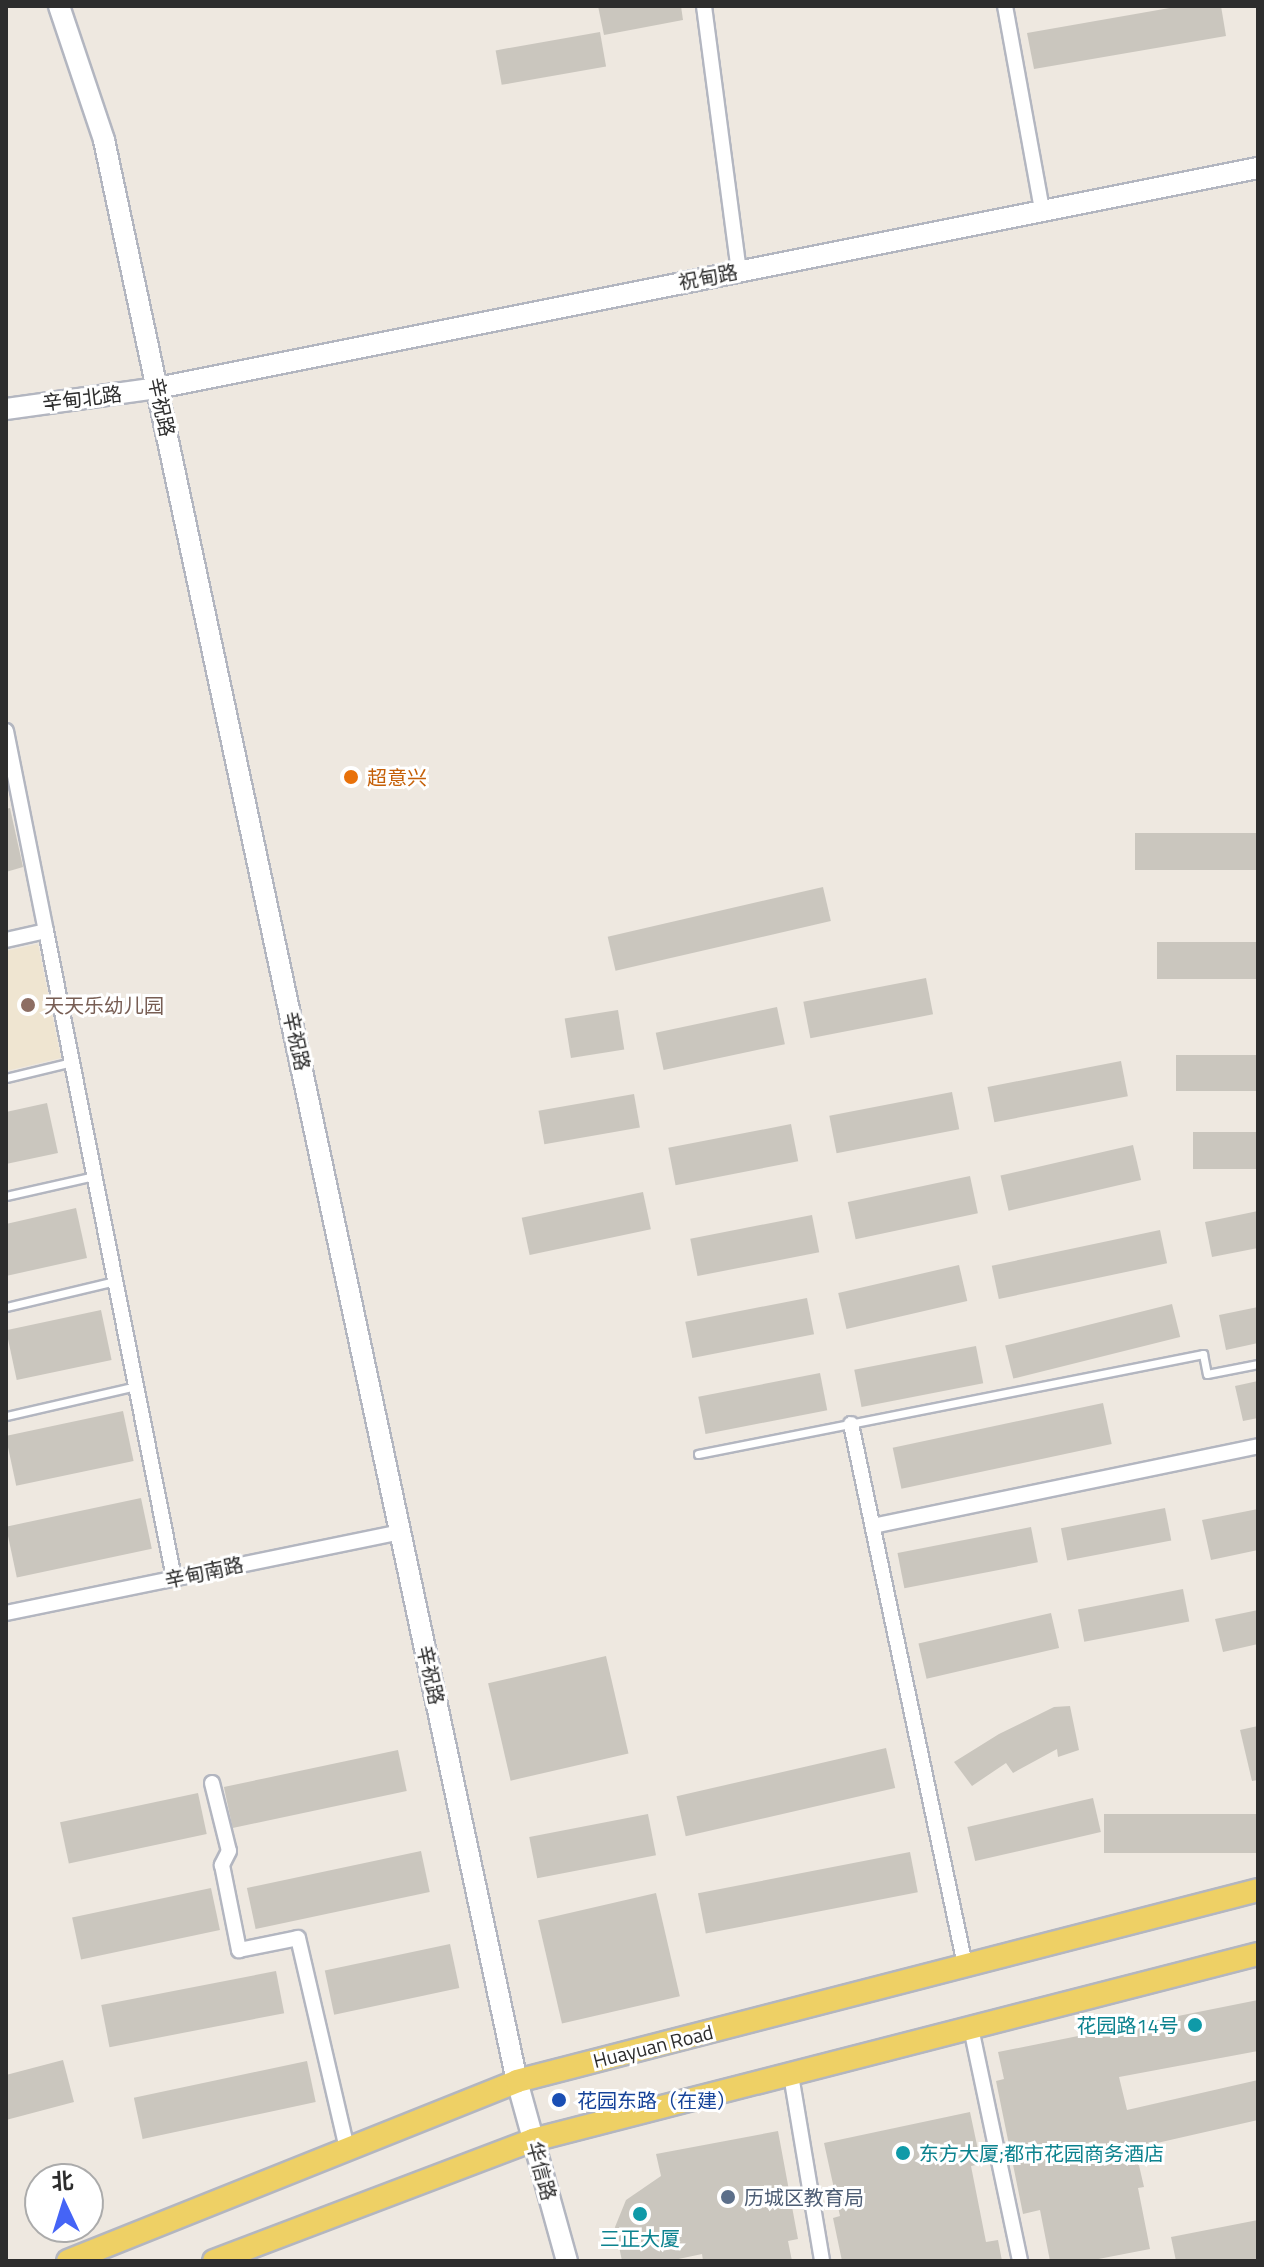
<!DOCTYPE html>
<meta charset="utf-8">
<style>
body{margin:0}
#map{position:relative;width:1264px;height:2267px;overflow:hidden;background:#eee8e0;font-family:"Titillium Web","Noto Sans SC",sans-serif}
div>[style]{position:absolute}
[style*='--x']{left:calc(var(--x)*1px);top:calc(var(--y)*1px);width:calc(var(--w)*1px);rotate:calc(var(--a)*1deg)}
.education>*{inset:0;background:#efe5d1}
.building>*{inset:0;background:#cac6be;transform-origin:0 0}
.roads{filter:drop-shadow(2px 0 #b3b6c0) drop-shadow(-2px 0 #b3b6c0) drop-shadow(0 2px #b3b6c0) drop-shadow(0 -2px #b3b6c0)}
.lane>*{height:7px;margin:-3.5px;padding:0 3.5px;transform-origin:3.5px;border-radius:3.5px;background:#fff}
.street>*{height:14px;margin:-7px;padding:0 7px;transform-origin:7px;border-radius:7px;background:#fff}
.secondary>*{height:20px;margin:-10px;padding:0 10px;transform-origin:10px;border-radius:10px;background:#fff}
.primary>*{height:22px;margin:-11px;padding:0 11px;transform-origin:11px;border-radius:11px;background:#eed065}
.dots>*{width:22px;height:22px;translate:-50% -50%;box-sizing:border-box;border:4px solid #fff;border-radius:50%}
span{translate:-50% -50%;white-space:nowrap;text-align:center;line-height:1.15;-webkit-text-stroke:6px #fff;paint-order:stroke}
.street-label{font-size:20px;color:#2d2d2d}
.food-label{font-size:20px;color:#c56008}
.left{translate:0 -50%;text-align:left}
.education-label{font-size:20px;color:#785e54}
.culture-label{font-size:20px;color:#0d838f}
.right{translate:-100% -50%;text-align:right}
.transit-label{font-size:20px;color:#164399}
.service-label{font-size:20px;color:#4e5e75}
.frame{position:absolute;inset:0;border:8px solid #2d2d2d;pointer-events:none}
.north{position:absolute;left:24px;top:2163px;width:80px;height:80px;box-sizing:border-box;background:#fff;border:2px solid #ababab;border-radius:50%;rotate:356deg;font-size:22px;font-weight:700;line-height:32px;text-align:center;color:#2d2d2d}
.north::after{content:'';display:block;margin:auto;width:28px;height:36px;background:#4564f6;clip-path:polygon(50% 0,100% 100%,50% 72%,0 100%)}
</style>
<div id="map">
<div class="education">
<i style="clip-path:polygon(38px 944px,61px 1058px,6px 1071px,6px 951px)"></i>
</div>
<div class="building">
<i style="clip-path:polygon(598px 6px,681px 6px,683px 20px,604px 35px)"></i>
<i style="clip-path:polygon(1181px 6px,1221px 6px,1226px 36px,1034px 69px,1027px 33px)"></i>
<i style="left:600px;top:32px;width:35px;height:106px;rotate:80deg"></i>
<i style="clip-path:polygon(10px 808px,23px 867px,6px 872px,6px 809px)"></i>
<i style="left:1258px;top:833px;width:37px;height:123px;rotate:90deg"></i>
<i style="left:823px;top:887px;width:35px;height:221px;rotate:77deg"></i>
<i style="left:1258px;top:942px;width:37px;height:101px;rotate:90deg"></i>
<i style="left:926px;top:978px;width:37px;height:125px;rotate:79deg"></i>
<i style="left:777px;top:1007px;width:38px;height:124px;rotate:78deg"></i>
<i style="left:618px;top:1010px;width:40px;height:54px;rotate:81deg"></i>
<i style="left:1258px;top:1055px;width:36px;height:82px;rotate:90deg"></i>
<i style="left:1121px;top:1061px;width:36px;height:136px;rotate:79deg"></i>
<i style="left:952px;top:1092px;width:38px;height:125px;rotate:79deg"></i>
<i style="left:634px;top:1094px;width:34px;height:97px;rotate:80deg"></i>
<i style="clip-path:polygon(47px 1103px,58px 1153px,6px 1164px,6px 1112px)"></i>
<i style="left:791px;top:1124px;width:38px;height:125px;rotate:79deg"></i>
<i style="left:1258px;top:1132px;width:37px;height:65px;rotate:90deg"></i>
<i style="left:1133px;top:1145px;width:36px;height:136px;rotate:77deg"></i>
<i style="left:970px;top:1176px;width:38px;height:125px;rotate:78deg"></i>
<i style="left:643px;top:1192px;width:38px;height:124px;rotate:78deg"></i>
<i style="clip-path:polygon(76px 1208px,87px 1258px,6px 1276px,6px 1224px)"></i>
<i style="clip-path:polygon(1258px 1211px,1258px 1248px,1212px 1257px,1205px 1222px)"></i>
<i style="left:812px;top:1215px;width:38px;height:124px;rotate:79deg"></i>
<i style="left:1160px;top:1230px;width:34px;height:172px;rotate:78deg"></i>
<i style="left:959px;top:1265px;width:37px;height:124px;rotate:77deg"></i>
<i style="left:807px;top:1298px;width:37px;height:124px;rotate:79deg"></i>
<i style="left:1172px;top:1304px;width:34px;height:172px;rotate:76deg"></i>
<i style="clip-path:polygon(1258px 1307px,1258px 1343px,1226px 1350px,1219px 1315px)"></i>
<i style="left:101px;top:1310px;width:51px;height:97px;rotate:78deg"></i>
<i style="left:976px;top:1346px;width:38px;height:124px;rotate:79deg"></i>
<i style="left:820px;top:1373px;width:38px;height:124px;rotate:79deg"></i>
<i style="clip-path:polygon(1258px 1381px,1258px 1418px,1243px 1421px,1235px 1386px)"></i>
<i style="left:1103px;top:1403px;width:42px;height:215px;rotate:78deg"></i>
<i style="left:123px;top:1411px;width:51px;height:120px;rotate:78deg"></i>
<i style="left:141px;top:1498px;width:52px;height:138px;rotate:78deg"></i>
<i style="left:1165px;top:1508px;width:33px;height:106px;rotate:79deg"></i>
<i style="clip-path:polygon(1258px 1509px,1258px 1550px,1211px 1560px,1202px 1520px)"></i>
<i style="left:1031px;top:1527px;width:36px;height:136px;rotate:79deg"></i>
<i style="left:1183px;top:1589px;width:33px;height:107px;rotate:79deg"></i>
<i style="clip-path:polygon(1258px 1610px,1258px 1644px,1223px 1652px,1215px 1619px)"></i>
<i style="left:1051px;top:1613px;width:36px;height:136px;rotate:77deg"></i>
<i style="left:606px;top:1656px;width:100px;height:121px;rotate:77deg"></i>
<i style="clip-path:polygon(1070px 1706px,1079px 1750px,1058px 1757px,1057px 1749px,1013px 1773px,1006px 1763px,972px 1786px,954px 1762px,999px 1734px,1054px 1707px)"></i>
<i style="clip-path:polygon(1258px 1726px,1258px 1780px,1252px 1781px,1240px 1730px)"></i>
<i style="left:886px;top:1748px;width:41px;height:215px;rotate:77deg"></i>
<i style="left:398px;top:1750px;width:42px;height:178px;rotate:78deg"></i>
<i style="left:198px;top:1793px;width:42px;height:141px;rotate:78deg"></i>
<i style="left:1093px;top:1798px;width:35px;height:129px;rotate:77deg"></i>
<i style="left:648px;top:1814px;width:42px;height:121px;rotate:79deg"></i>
<i style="left:1258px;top:1814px;width:39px;height:154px;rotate:90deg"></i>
<i style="left:421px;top:1851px;width:42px;height:178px;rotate:78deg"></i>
<i style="left:910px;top:1852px;width:41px;height:216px;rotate:79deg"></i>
<i style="left:211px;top:1888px;width:43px;height:142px;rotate:78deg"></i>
<i style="left:656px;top:1893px;width:106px;height:121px;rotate:77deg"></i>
<i style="left:450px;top:1944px;width:45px;height:128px;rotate:78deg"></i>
<i style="left:276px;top:1971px;width:43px;height:178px;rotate:79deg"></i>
<i style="clip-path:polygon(1258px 2000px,1258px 2051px,1119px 2077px,1127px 2110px,1258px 2080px,1258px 2120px,1135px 2148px,1144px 2187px,1138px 2188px,1150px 2249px,1088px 2261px,1050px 2261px,1040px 2210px,1023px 2214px,996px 2081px,1004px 2079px,998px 2052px)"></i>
<i style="clip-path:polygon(63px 2060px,74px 2102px,6px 2120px,6px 2075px)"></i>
<i style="left:307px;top:2061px;width:42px;height:177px;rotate:78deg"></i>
<i style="clip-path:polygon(970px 2112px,981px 2164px,971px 2166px,986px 2242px,998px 2240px,1002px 2261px,842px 2261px,833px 2218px,840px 2216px,824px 2143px)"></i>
<i style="clip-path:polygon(778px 2131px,798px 2239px,788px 2241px,792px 2261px,703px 2261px,702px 2254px,669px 2261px,622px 2261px,615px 2227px,626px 2200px,661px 2176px,656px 2154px)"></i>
<i style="clip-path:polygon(1258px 2220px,1258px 2261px,1176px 2261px,1171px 2237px)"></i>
</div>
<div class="roads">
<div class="lane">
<i style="--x:6;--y:1078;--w:68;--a:-13.6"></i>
<i style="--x:6;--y:1196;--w:90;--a:-12.8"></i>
<i style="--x:6;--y:1307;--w:112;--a:-13.4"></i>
<i style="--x:6;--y:1416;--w:133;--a:-13"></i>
<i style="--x:698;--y:1454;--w:515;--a:-11.2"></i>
<i style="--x:1203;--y:1354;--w:20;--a:79"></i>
<i style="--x:1207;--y:1374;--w:52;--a:-11.1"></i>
</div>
<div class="street">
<i style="--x:704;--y:6;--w:267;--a:82.5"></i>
<i style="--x:1005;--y:6;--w:206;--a:79.7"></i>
<i style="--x:6;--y:731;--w:204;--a:78.7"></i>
<i style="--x:6;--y:940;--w:41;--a:-12.7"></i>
<i style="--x:46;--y:931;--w:660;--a:78.81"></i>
<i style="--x:851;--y:1424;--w:553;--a:78.1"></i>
<i style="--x:873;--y:1526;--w:393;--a:-11.7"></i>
<i style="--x:6;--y:1613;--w:403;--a:-11.6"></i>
<i style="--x:212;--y:1783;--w:70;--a:76"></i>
<i style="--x:229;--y:1851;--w:16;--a:117"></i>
<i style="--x:222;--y:1865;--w:87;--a:78.7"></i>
<i style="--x:239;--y:1950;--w:60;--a:-11.5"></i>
<i style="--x:298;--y:1938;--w:217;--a:76.9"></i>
<i style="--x:971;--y:2028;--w:238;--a:78.1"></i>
<i style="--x:791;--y:2075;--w:189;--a:80.5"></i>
</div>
<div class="secondary">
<i style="--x:59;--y:6;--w:141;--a:71.4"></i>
<i style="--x:104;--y:140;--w:1984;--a:77.99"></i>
<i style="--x:517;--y:2081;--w:187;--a:74.5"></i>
<i style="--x:6;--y:409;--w:153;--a:-7.9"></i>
<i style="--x:158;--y:388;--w:1122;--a:-11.31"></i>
</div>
<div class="primary">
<i style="--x:68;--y:2261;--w:484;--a:-21.8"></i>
<i style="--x:517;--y:2081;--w:765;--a:-14.45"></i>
<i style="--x:214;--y:2261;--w:341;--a:-20.8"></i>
<i style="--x:533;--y:2140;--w:748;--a:-14.39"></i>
</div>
</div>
<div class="dots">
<i style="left:351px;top:777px;background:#e8710a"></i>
<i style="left:28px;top:1005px;background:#8d6e63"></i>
<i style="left:1195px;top:2025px;background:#0f9aa8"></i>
<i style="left:559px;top:2100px;background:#1a4fb4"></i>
<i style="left:903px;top:2153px;background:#0f9aa8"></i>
<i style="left:728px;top:2197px;background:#5c6f8a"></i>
<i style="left:640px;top:2214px;background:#0f9aa8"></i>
</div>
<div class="street-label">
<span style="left:708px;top:277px;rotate:-11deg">祝甸路</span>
<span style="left:82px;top:398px;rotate:-7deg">辛甸北路</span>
<span style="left:162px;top:407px;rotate:78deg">辛祝路</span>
<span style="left:297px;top:1041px;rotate:78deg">辛祝路</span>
<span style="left:204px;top:1572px;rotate:-12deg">辛甸南路</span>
<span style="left:431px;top:1675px;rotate:78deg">辛祝路</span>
<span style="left:653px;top:2046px;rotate:-14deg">Huayuan Road</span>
<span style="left:542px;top:2171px;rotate:75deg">华信路</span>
</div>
<div class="food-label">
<span class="left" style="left:367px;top:777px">超意兴</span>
</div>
<div class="education-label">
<span class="left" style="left:44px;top:1005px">天天乐幼儿园</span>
</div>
<div class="culture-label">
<span class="right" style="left:1179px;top:2025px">花园路14号</span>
<span class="left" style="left:919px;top:2153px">东方大厦;都市花园商务酒店</span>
<span style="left:640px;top:2238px">三正大厦</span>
</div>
<div class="transit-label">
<span class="left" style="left:577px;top:2100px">花园东路（在建）</span>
</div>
<div class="service-label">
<span class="left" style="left:744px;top:2197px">历城区教育局</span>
</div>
<div class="frame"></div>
<div class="north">北</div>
</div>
